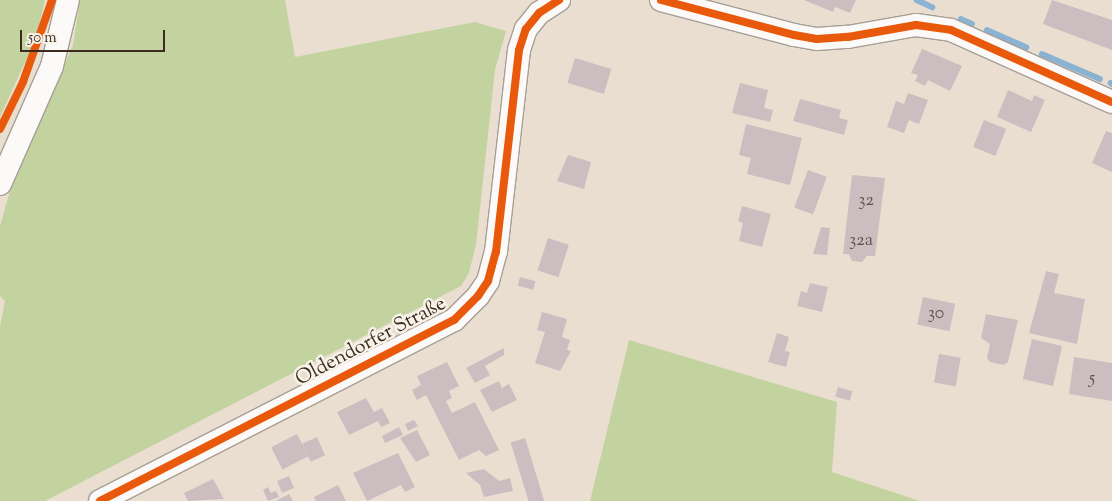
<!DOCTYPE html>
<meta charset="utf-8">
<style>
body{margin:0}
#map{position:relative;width:1112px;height:501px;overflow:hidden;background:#eaded0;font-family:"Sorts Mill Goudy",serif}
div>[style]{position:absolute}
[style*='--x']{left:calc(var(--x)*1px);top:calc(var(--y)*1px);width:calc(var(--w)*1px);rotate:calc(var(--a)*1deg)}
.green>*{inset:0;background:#c2d39f}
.stream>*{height:5.5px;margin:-2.75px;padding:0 2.75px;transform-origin:2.75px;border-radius:2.75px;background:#8ab2d2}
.building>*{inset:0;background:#ccbec0;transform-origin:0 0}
.roads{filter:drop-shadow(1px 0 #a79e95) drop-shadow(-1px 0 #a79e95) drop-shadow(0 1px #a79e95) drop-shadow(0 -1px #a79e95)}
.secondary>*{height:22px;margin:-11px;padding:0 11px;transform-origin:11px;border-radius:11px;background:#fcfaf8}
.cycleway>*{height:8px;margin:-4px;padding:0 4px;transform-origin:4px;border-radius:4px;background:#e8590c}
span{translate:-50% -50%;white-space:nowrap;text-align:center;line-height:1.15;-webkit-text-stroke:5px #f7f3e8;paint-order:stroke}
.number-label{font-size:18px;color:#5f4f46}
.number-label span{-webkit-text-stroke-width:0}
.street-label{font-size:20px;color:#3b2a1e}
.scale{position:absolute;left:20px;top:30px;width:145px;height:22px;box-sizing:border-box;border:2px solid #3b2a1e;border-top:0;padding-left:6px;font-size:15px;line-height:18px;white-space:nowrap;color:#3b2a1e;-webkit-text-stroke:4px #f7f3e8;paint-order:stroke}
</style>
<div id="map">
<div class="green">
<i style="clip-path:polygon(0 0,45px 0,36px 38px,0 117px)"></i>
<i style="clip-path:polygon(80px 0,285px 0,295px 57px,475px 22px,506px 31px,495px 70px,476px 245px,469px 273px,461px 286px,45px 501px,0 501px,0 326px,5px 301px,0 296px,0 226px,10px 191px,73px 45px)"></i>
<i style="clip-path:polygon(629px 340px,837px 402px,832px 472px,920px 501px,590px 501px)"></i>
</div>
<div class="stream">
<i style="--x:917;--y:0;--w:17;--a:25"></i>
<i style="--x:961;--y:19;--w:12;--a:24"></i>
<i style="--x:987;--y:30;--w:43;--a:23.6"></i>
<i style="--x:1042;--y:54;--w:63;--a:23.3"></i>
<i style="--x:1111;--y:83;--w:1;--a:45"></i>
</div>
<div class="building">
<i style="clip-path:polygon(804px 0,856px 0,850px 13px,835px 7px,833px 12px)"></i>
<i style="clip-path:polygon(1052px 0,1112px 20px,1112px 50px,1043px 24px)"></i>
<i style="clip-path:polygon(922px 49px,962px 66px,950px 91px,928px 80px,925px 86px,915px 81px,918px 75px,911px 73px)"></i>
<i style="left:575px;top:58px;width:38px;height:26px;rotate:17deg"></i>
<i style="clip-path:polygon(740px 83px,768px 90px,764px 108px,773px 110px,770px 122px,732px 113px)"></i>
<i style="clip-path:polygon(1008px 90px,1032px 101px,1034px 95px,1045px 100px,1031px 132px,997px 117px)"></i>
<i style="clip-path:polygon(908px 93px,928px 100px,919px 124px,909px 120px,904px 133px,887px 127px,896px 101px,904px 104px)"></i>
<i style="clip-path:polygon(800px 99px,841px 110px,839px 118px,848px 120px,844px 135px,793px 121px)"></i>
<i style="left:984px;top:120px;width:24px;height:29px;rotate:22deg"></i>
<i style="clip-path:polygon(746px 124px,802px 138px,790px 185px,747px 174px,751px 158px,739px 155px)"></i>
<i style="clip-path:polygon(1106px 131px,1112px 133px,1112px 172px,1092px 163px)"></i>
<i style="clip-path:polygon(568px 155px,591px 162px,584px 189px,557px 181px)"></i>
<i style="left:808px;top:170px;width:20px;height:40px;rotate:20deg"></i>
<i style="clip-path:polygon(852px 175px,885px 178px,875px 256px,867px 256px,862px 262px,852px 261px,849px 254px,843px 254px)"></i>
<i style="clip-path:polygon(742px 206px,771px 214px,762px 247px,739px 241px,743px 223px,738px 221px)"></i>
<i style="clip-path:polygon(821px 227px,830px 228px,827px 255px,813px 254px)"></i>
<i style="left:548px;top:238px;width:22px;height:34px;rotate:18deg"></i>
<i style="clip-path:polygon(1046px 271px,1059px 274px,1054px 293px,1085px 299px,1077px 344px,1029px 333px)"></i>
<i style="left:520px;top:277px;width:16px;height:9px;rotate:15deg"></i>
<i style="clip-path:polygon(810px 283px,828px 287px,822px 312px,797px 306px,801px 291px,807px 293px)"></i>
<i style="left:923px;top:297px;width:33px;height:28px;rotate:12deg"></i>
<i style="clip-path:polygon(542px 312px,567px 319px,562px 337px,570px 340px,567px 350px,571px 351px,560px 371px,535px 363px,545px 332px,537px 330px)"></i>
<i style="clip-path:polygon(986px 314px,1018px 320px,1008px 362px,1004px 365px,990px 362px,987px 358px,990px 344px,981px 338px)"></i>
<i style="clip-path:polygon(777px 333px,789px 337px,785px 351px,790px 352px,786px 367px,768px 362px)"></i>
<i style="left:1032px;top:339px;width:31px;height:41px;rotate:13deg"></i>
<i style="clip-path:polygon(504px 348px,504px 355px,485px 366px,490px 375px,475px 383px,466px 368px)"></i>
<i style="left:939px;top:354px;width:22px;height:29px;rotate:10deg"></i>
<i style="clip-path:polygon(1074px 357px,1112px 363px,1112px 401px,1069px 394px)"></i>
<i style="clip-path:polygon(447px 362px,459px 386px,449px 391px,452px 398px,446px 401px,452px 413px,475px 402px,499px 450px,486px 456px,479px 450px,459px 460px,426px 395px,417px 400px,412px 390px,421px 385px,417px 376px)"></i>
<i style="clip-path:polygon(499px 381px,502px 388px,509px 384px,517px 400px,492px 412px,480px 390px)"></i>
<i style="left:838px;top:387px;width:15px;height:10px;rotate:16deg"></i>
<i style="clip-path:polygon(366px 398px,374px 412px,382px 408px,390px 423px,381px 427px,378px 421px,349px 435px,337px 412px)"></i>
<i style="clip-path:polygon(414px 420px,418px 426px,408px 431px,405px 424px)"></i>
<i style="clip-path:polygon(399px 427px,403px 435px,385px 443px,382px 436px)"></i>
<i style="clip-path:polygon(417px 430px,430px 455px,416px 462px,400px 438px)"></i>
<i style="left:297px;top:434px;width:25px;height:29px;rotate:63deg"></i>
<i style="left:317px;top:437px;width:20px;height:16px;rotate:66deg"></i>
<i style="left:525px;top:438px;width:66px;height:15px;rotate:73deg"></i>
<i style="clip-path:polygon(398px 453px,415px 487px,405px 492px,401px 485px,367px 501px,353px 473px)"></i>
<i style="clip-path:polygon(484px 469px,499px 481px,510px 478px,513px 491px,484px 497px,480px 485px,466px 473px)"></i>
<i style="left:289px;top:476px;width:13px;height:13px;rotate:67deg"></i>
<i style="clip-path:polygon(213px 479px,224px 499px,188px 501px,184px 493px)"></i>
<i style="clip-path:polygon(338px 485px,346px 501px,316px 501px,314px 497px)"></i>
<i style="clip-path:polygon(268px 487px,271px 493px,276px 491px,279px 497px,268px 501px,263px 490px)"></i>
<i style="clip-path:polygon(289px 494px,293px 501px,276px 501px)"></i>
</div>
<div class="roads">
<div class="secondary">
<i style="--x:661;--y:0;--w:138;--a:14.7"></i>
<i style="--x:794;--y:35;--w:23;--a:10"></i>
<i style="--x:817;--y:39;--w:31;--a:-4"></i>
<i style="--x:848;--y:37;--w:69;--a:-10"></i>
<i style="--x:916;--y:25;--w:35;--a:8"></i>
<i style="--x:951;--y:30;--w:176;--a:24.1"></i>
<i style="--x:0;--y:184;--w:129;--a:-66.2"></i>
<i style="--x:52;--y:66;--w:68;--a:-76.4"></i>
<i style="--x:100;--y:501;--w:398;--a:-27.1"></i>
<i style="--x:454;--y:320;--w:34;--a:-45"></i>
<i style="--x:478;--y:296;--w:18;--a:-56"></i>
<i style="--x:488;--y:281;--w:30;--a:-75"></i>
<i style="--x:496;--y:252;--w:203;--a:-83.5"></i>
<i style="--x:519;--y:50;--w:22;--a:-72"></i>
<i style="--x:526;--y:29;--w:21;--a:-51"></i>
<i style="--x:539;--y:13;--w:24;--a:-33"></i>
</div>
</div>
<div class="cycleway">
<i style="--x:661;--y:0;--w:138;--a:14.7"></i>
<i style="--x:794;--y:35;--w:23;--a:10"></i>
<i style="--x:817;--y:39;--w:31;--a:-4"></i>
<i style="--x:848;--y:37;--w:69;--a:-10"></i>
<i style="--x:916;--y:25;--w:35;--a:8"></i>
<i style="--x:951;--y:30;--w:176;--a:24.1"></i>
<i style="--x:0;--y:129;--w:52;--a:-63.9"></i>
<i style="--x:23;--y:82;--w:87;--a:-70.5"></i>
<i style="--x:100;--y:501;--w:398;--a:-27.1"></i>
<i style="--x:454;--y:320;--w:34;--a:-45"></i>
<i style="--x:478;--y:296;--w:18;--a:-56"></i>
<i style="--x:488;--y:281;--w:30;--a:-75"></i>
<i style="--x:496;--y:252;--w:203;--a:-83.5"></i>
<i style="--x:519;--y:50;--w:22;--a:-72"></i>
<i style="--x:526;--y:29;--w:21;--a:-51"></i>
<i style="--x:539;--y:13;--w:24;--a:-33"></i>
</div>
<div class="number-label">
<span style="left:866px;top:201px">32</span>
<span style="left:861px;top:241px">32a</span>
<span style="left:936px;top:314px">30</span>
<span style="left:1092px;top:379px">5</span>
</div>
<div class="street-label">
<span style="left:371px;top:342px;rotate:-28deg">Oldendorfer Straße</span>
</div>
<div class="scale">50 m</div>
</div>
